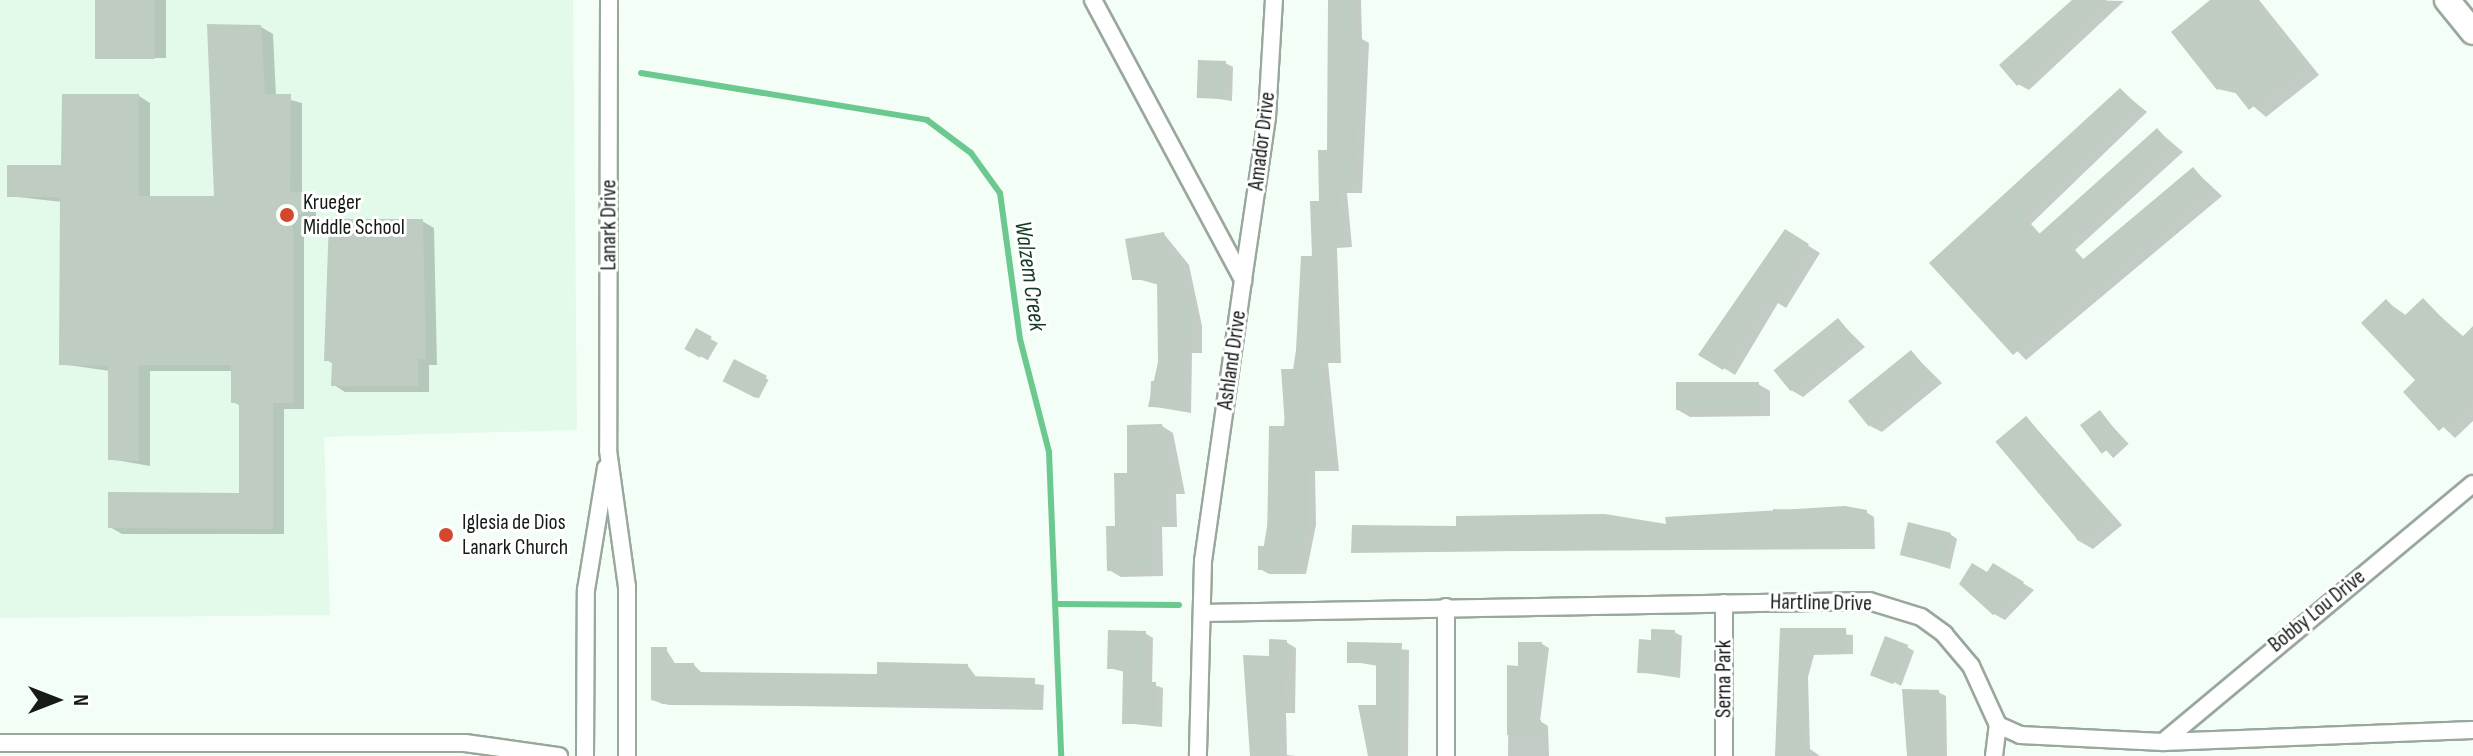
<!DOCTYPE html>
<style>
body{margin:0}
#map{position:relative;width:2473px;height:756px;overflow:hidden;background:#f3fef6;font-family:"Sofia Sans Condensed",sans-serif}
div>[style]{position:absolute}
[style*='--x']{left:calc(var(--x)*1px);top:calc(var(--y)*1px);width:calc(var(--w)*1px);rotate:calc(var(--a)*1deg)}
.built>*{inset:0;background:#e3f9ea}
.shadow>*{inset:0;background:#0003;transform-origin:0 0}
.stream>*{height:6px;margin:-3px;padding:0 3px;transform-origin:3px;border-radius:3px;background:#6bc88f}
.building>*{inset:0;background:#beccc2;transform-origin:0 0}
.roads{filter:drop-shadow(2px 0 #99a79d) drop-shadow(-2px 0 #99a79d) drop-shadow(0 2px #99a79d) drop-shadow(0 -2px #99a79d)}
.street>*{height:16px;margin:-8px;padding:0 8px;transform-origin:8px;border-radius:8px;background:#fff}
.primary>*{height:24px;margin:-12px;padding:0 12px;transform-origin:12px;border-radius:12px;background:#fff}
.dots>*{width:22px;height:22px;translate:-50% -50%;box-sizing:border-box;border:4px solid #fff;border-radius:50%}
span{translate:-50% -50%;white-space:nowrap;text-align:center;line-height:1.15;-webkit-text-stroke:6px #fff;paint-order:stroke}
.street-label{font-size:22px;color:#161b18}
.poi-label{font-size:22px;color:#161b18}
.left{translate:0 -50%;text-align:left}
.water-label{font-size:24px;color:#133b24;font-style:italic}
.north{position:absolute;left:16px;top:660px;width:80px;height:80px;-webkit-text-stroke:6px #fff;paint-order:stroke;rotate:90deg;font-size:22px;font-weight:700;line-height:32px;text-align:center;color:#161b18}
.north::after{content:'';display:block;margin:auto;width:28px;height:36px;background:#161b18;clip-path:polygon(50% 0,100% 100%,50% 72%,0 100%)}
</style>
<div id="map">
<div class="built">
<i style="clip-path:polygon(0 0,573px 0,577px 430px,324px 437px,330px 615px,0 618px)"></i>
</div>
<div class="shadow">
<i style="left:97px;top:0;width:69px;height:58px"></i>
<i style="clip-path:polygon(1328px 0,1361px 0,1362px 39px,1369px 43px,1362px 193px,1347px 193px,1352px 247px,1337px 248px,1341px 363px,1328px 363px,1339px 471px,1315px 471px,1316px 525px,1306px 574px,1269px 574px,1260px 569px,1329px 151px)"></i>
<i style="clip-path:polygon(2075px 0,2124px 1px,2029px 90px,2018px 84px)"></i>
<i style="clip-path:polygon(2213px 0,2259px 0,2319px 75px,2266px 117px,2239px 94px,2218px 89px,2173px 32px)"></i>
<i style="clip-path:polygon(261px 27px,273px 34px,276px 96px,302px 103px,302px 194px,316px 200px,316px 220px,304px 220px,304px 409px,284px 409px,284px 534px,122px 534px,110px 527px,241px 495px,241px 406px,233px 402px,233px 371px,150px 371px,150px 466px,110px 459px,110px 371px,61px 364px,62px 202px,9px 196px,63px 167px,139px 96px,150px 103px,150px 198px,216px 198px)"></i>
<i style="clip-path:polygon(1225px 63px,1233px 67px,1232px 101px,1200px 96px)"></i>
<i style="clip-path:polygon(2120px 90px,2147px 112px,2031px 224px,2041px 235px,2157px 130px,2183px 152px,2075px 250px,2084px 260px,2193px 169px,2222px 196px,2026px 360px,1932px 263px)"></i>
<i style="clip-path:polygon(422px 221px,434px 228px,437px 365px,429px 365px,429px 392px,345px 392px,334px 385px,334px 364px,326px 360px)"></i>
<i style="clip-path:polygon(1786px 232px,1820px 253px,1786px 308px,1778px 303px,1735px 375px,1701px 354px)"></i>
<i style="clip-path:polygon(1164px 234px,1189px 265px,1202px 326px,1202px 353px,1192px 353px,1191px 413px,1150px 406px,1151px 381px,1158px 381px,1159px 285px,1134px 278px)"></i>
<i style="clip-path:polygon(2423px 301px,2464px 337px,2473px 329px,2473px 421px,2455px 438px,2406px 392px,2418px 380px,2387px 302px,2407px 316px)"></i>
<i style="clip-path:polygon(1838px 320px,1865px 347px,1803px 397px,1791px 390px)"></i>
<i style="left:697px;top:331px;width:24px;height:20px;rotate:30deg"></i>
<i style="clip-path:polygon(1911px 352px,1942px 383px,1882px 432px,1870px 426px)"></i>
<i style="left:735px;top:362px;width:38px;height:21px;rotate:28deg"></i>
<i style="clip-path:polygon(1758px 384px,1770px 391px,1770px 416px,1690px 417px,1678px 410px)"></i>
<i style="left:2100px;top:413px;width:42px;height:21px;rotate:47deg"></i>
<i style="clip-path:polygon(2027px 418px,2122px 525px,2093px 549px,2077px 540px)"></i>
<i style="clip-path:polygon(1162px 426px,1173px 433px,1185px 494px,1176px 494px,1177px 527px,1162px 527px,1163px 576px,1121px 577px,1109px 570px,1129px 475px)"></i>
<i style="clip-path:polygon(1773px 509px,1866px 512px,1874px 517px,1875px 549px,1353px 552px,1773px 518px)"></i>
<i style="clip-path:polygon(1950px 534px,1957px 539px,1950px 569px,1902px 554px)"></i>
<i style="clip-path:polygon(1994px 565px,2034px 590px,2005px 620px,1994px 614px,1988px 574px)"></i>
<i style="clip-path:polygon(1782px 630px,1853px 635px,1853px 654px,1814px 655px,1808px 677px,1810px 749px,1820px 756px,1779px 756px)"></i>
<i style="clip-path:polygon(1674px 632px,1682px 636px,1680px 678px,1640px 672px,1653px 642px)"></i>
<i style="clip-path:polygon(1145px 633px,1153px 638px,1152px 684px,1163px 688px,1162px 727px,1124px 723px,1125px 672px,1109px 668px)"></i>
<i style="clip-path:polygon(1286px 642px,1296px 648px,1295px 713px,1286px 713px,1287px 755px,1296px 756px,1251px 756px,1271px 658px)"></i>
<i style="clip-path:polygon(1349px 644px,1409px 650px,1408px 756px,1370px 756px,1360px 707px,1378px 707px,1378px 666px,1349px 661px)"></i>
<i style="clip-path:polygon(1542px 644px,1549px 648px,1540px 721px,1548px 726px,1549px 756px,1508px 756px,1509px 667px,1520px 668px)"></i>
<i style="clip-path:polygon(1907px 647px,1914px 651px,1901px 686px,1885px 677px)"></i>
<i style="clip-path:polygon(666px 649px,676px 665px,694px 665px,703px 674px,879px 676px,968px 666px,977px 678px,1044px 685px,1043px 710px,662px 704px,653px 699px)"></i>
<i style="clip-path:polygon(1938px 692px,1946px 696px,1947px 756px,1908px 756px)"></i>
</div>
<div class="stream">
<i style="--x:641;--y:73;--w:290;--a:9.3"></i>
<i style="--x:927;--y:120;--w:55;--a:36.9"></i>
<i style="--x:971;--y:153;--w:49;--a:54.1"></i>
<i style="--x:1000;--y:193;--w:147;--a:82.2"></i>
<i style="--x:1020;--y:339;--w:117;--a:75.6"></i>
<i style="--x:1049;--y:452;--w:304;--a:87.7"></i>
<i style="--x:1058;--y:604;--w:121;--a:0.5"></i>
</div>
<div class="building">
<i style="left:95px;top:0;width:60px;height:59px"></i>
<i style="clip-path:polygon(1328px 0,1353px 0,1354px 36px,1361px 36px,1353px 188px,1338px 189px,1344px 243px,1329px 244px,1333px 359px,1320px 359px,1331px 467px,1307px 467px,1308px 519px,1297px 570px,1258px 570px,1258px 546px,1267px 546px,1269px 426px,1285px 426px,1281px 369px,1295px 369px,1301px 256px,1312px 256px,1310px 201px,1319px 201px,1318px 150px,1327px 150px)"></i>
<i style="clip-path:polygon(2072px 0,2107px 0,2017px 86px,1999px 65px)"></i>
<i style="clip-path:polygon(2210px 0,2252px 0,2305px 65px,2249px 110px,2227px 82px,2217px 90px,2171px 32px)"></i>
<i style="clip-path:polygon(207px 24px,261px 25px,265px 94px,291px 94px,290px 192px,305px 192px,305px 214px,293px 214px,293px 403px,273px 403px,273px 529px,108px 528px,108px 492px,239px 493px,239px 403px,231px 403px,231px 365px,139px 365px,139px 461px,108px 460px,108px 366px,59px 365px,60px 197px,7px 197px,7px 165px,61px 165px,62px 94px,139px 94px,139px 196px,214px 196px)"></i>
<i style="left:1198px;top:60px;width:28px;height:38px;rotate:2deg"></i>
<i style="clip-path:polygon(2120px 88px,2137px 105px,2020px 217px,2038px 235px,2157px 128px,2172px 145px,2065px 242px,2081px 261px,2193px 167px,2211px 188px,2013px 355px,1929px 263px)"></i>
<i style="clip-path:polygon(329px 219px,423px 219px,426px 359px,418px 359px,418px 386px,331px 386px,332px 361px,324px 361px)"></i>
<i style="clip-path:polygon(1785px 229px,1809px 244px,1774px 303px,1765px 298px,1723px 370px,1698px 355px)"></i>
<i style="clip-path:polygon(1164px 232px,1169px 258px,1179px 257px,1192px 319px,1192px 348px,1182px 348px,1181px 408px,1148px 407px,1158px 362px,1157px 280px,1132px 280px,1125px 239px)"></i>
<i style="clip-path:polygon(2423px 298px,2461px 338px,2473px 326px,2473px 400px,2439px 431px,2403px 392px,2415px 380px,2361px 323px,2386px 299px,2403px 317px)"></i>
<i style="left:1838px;top:318px;width:27px;height:83px;rotate:51deg"></i>
<i style="left:696px;top:328px;width:18px;height:24px;rotate:29deg"></i>
<i style="left:1911px;top:350px;width:33px;height:81px;rotate:51deg"></i>
<i style="left:734px;top:359px;width:37px;height:25px;rotate:27deg"></i>
<i style="left:1759px;top:382px;width:28px;height:83px;rotate:90deg"></i>
<i style="left:2100px;top:410px;width:36px;height:25px;rotate:53deg"></i>
<i style="left:2026px;top:416px;width:129px;height:40px;rotate:50deg"></i>
<i style="clip-path:polygon(1162px 424px,1174px 489px,1165px 489px,1166px 521px,1151px 521px,1152px 570px,1107px 571px,1106px 526px,1115px 526px,1114px 473px,1127px 473px,1127px 425px)"></i>
<i style="clip-path:polygon(1845px 506px,1867px 510px,1867px 546px,1351px 553px,1352px 525px,1456px 526px,1456px 516px,1605px 514px,1666px 524px,1665px 517px)"></i>
<i style="left:1908px;top:522px;width:44px;height:34px;rotate:14deg"></i>
<i style="clip-path:polygon(1972px 563px,1987px 572px,1993px 563px,2024px 582px,1993px 615px,1959px 584px)"></i>
<i style="clip-path:polygon(1780px 628px,1846px 628px,1847px 651px,1807px 652px,1803px 756px,1775px 756px)"></i>
<i style="clip-path:polygon(1651px 629px,1675px 630px,1673px 674px,1637px 673px,1639px 639px,1651px 640px)"></i>
<i style="clip-path:polygon(1108px 630px,1146px 631px,1145px 682px,1156px 682px,1155px 724px,1122px 724px,1123px 669px,1107px 669px)"></i>
<i style="left:1885px;top:636px;width:25px;height:42px;rotate:21deg"></i>
<i style="clip-path:polygon(1269px 639px,1287px 640px,1278px 756px,1250px 756px,1243px 655px,1269px 656px)"></i>
<i style="clip-path:polygon(1347px 642px,1402px 643px,1396px 756px,1368px 756px,1358px 705px,1376px 705px,1376px 663px,1347px 663px)"></i>
<i style="clip-path:polygon(1518px 642px,1542px 642px,1542px 683px,1532px 683px,1533px 720px,1541px 720px,1542px 735px,1507px 735px,1507px 665px,1518px 666px)"></i>
<i style="clip-path:polygon(651px 647px,667px 647px,667px 663px,694px 663px,695px 672px,877px 674px,877px 662px,968px 664px,968px 676px,1035px 678px,1035px 706px,921px 700px,898px 706px,669px 705px,651px 700px)"></i>
<i style="clip-path:polygon(1902px 689px,1939px 690px,1939px 756px,1907px 756px)"></i>
</div>
<div class="roads">
<div class="street">
<i style="--x:609;--y:0;--w:450;--a:90.1"></i>
<i style="--x:608;--y:450;--w:138;--a:82.1"></i>
<i style="--x:627;--y:587;--w:169;--a:90"></i>
<i style="--x:1093;--y:0;--w:318;--a:61.8"></i>
<i style="--x:1243;--y:280;--w:284;--a:98.1"></i>
<i style="--x:1203;--y:561;--w:195;--a:91.5"></i>
<i style="--x:1243;--y:280;--w:165;--a:-81.6"></i>
<i style="--x:1267;--y:117;--w:117;--a:-86.6"></i>
<i style="--x:1202;--y:613;--w:667;--a:-1.03"></i>
<i style="--x:1869;--y:601;--w:54;--a:17.1"></i>
<i style="--x:1921;--y:617;--w:29;--a:36"></i>
<i style="--x:1944;--y:634;--w:42;--a:49.8"></i>
<i style="--x:1971;--y:666;--w:65;--a:65.4"></i>
<i style="--x:1998;--y:725;--w:24;--a:24"></i>
<i style="--x:2020;--y:735;--w:143;--a:2.8"></i>
<i style="--x:2163;--y:742;--w:310;--a:-2.2"></i>
<i style="--x:2163;--y:742;--w:403;--a:-39.8"></i>
<i style="--x:0;--y:743;--w:465;--a:0"></i>
<i style="--x:465;--y:743;--w:95;--a:7.9"></i>
<i style="--x:585;--y:756;--w:166;--a:-89.7"></i>
<i style="--x:586;--y:590;--w:124;--a:-80.7"></i>
<i style="--x:1446;--y:756;--w:149;--a:-90"></i>
<i style="--x:1724;--y:756;--w:153;--a:-90"></i>
<i style="--x:1994;--y:756;--w:31;--a:-83"></i>
</div>
<div class="primary">
<i style="--x:2447;--y:0;--w:41;--a:50.9"></i>
</div>
</div>
<div class="dots">
<i style="left:287px;top:215px;background:#d3482c"></i>
<i style="left:446px;top:535px;background:#d3482c"></i>
</div>
<div class="street-label">
<span style="left:1262px;top:141px;rotate:-83deg">Amador Drive</span>
<span style="left:609px;top:225px;rotate:-90deg">Lanark Drive</span>
<span style="left:1232px;top:360px;rotate:-82deg">Ashland Drive</span>
<span style="left:1821px;top:603px;rotate:1deg">Hartline Drive</span>
<span style="left:2317px;top:611px;rotate:-39deg">Bobby Lou Drive</span>
<span style="left:1724px;top:679px;rotate:-90deg">Serna Park</span>
</div>
<div class="poi-label">
<span class="left" style="left:303px;top:215px">Krueger<br>Middle School</span>
<span class="left" style="left:462px;top:535px">Iglesia de Dios<br>Lanark Church</span>
</div>
<div class="water-label">
<span style="left:1030px;top:276px;rotate:82deg">Walzem Creek</span>
</div>
<div class="north">N</div>
</div>
